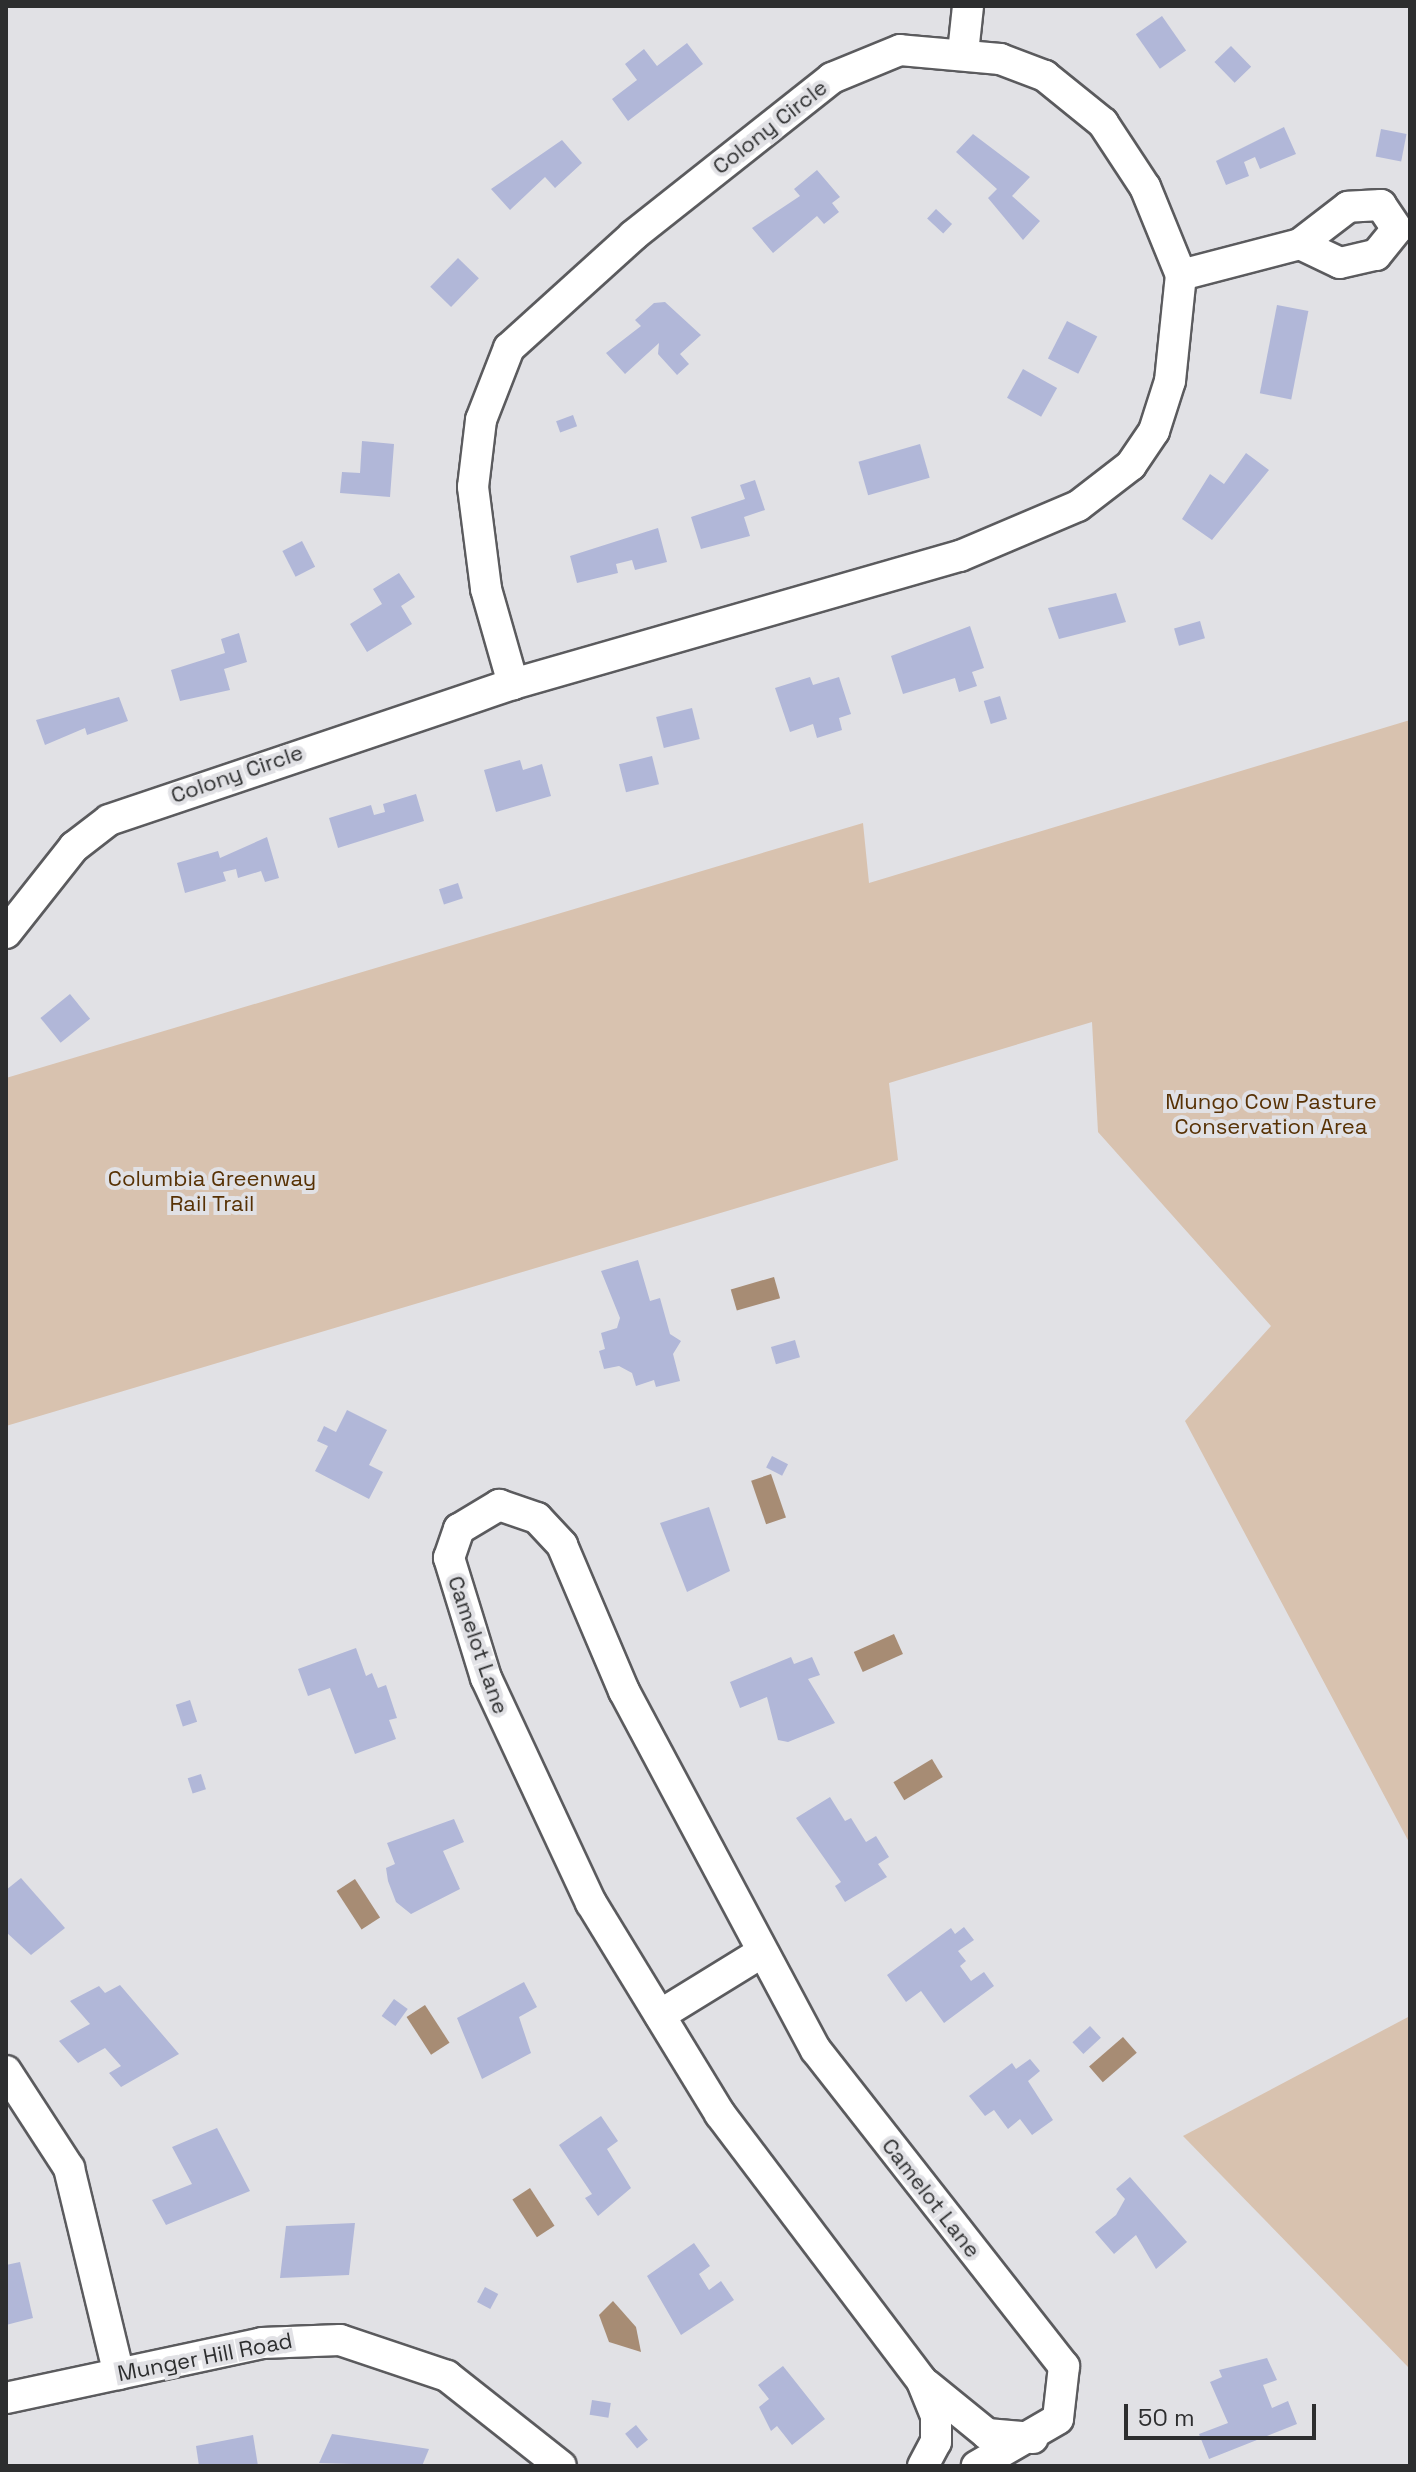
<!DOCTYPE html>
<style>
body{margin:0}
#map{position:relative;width:1416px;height:2472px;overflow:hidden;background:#e1e1e5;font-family:"Space Grotesk",sans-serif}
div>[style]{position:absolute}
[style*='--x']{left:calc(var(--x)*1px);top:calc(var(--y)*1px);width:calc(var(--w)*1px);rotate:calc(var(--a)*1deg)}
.green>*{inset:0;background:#d8c2af}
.water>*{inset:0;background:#a78c74;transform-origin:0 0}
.building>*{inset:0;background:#b1b7d8;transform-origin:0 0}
.roads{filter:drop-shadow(2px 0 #5b5b5e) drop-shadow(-2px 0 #5b5b5e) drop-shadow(0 2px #5b5b5e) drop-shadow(0 -2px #5b5b5e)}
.minor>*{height:30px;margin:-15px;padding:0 15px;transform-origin:15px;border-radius:15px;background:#fff}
span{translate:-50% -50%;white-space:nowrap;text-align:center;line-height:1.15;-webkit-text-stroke:8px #e1e1e5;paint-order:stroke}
.street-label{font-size:22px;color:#2d2e2f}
.park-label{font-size:22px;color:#573104}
.frame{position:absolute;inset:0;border:8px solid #2d2e2f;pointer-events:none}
.scale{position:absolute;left:1124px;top:2404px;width:192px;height:36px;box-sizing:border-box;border:4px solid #2d2e2f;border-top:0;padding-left:10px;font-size:24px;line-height:28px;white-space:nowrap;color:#2d2e2f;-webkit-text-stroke:6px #e1e1e5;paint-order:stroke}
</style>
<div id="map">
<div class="green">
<i style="clip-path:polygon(1410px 720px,1410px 1844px,1185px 1421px,1271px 1326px,1098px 1132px,1092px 1022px,889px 1083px,898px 1160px,6px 1426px,6px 1078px,863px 823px,869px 883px)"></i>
<i style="clip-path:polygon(1410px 2016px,1410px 2369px,1183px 2136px)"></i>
</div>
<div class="water">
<i style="left:774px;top:1277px;width:22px;height:45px;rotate:74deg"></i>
<i style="left:771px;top:1474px;width:46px;height:21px;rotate:71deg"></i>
<i style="left:894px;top:1634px;width:22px;height:44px;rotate:66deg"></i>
<i style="left:932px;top:1759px;width:21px;height:45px;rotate:59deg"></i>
<i style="left:355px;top:1879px;width:46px;height:22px;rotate:57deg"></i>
<i style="left:425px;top:2005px;width:45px;height:22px;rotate:57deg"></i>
<i style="left:1123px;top:2037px;width:21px;height:45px;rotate:49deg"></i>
<i style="left:530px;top:2188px;width:45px;height:21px;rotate:57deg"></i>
<i style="clip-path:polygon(613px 2301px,636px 2327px,641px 2352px,609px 2342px,599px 2315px)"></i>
</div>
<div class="building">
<i style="left:1162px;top:16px;width:42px;height:32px;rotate:55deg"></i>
<i style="clip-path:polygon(687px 43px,703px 64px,628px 121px,612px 99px,637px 80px,625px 64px,644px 49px,657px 66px)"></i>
<i style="left:1231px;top:46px;width:29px;height:23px;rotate:46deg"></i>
<i style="clip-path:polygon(1284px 127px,1296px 154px,1260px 169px,1255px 157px,1244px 162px,1249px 176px,1226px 185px,1216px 161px)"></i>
<i style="left:1381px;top:129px;width:26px;height:28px;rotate:11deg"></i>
<i style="clip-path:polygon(973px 134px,1030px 177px,1012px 196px,1040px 221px,1023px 240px,988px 198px,997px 189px,956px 152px)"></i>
<i style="clip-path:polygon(562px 140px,582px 163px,555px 188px,545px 177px,510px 210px,491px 189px)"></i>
<i style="clip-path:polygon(817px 170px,840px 197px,832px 203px,839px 212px,824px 224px,817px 216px,773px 253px,752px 228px,800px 196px,794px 189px)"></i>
<i style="left:936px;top:209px;width:22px;height:13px;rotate:43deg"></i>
<i style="left:458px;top:258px;width:29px;height:40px;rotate:44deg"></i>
<i style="clip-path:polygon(665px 302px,701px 335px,680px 354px,689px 364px,677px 375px,658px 354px,659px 343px,625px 374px,606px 353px,641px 326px,635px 320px,654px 303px)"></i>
<i style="left:1277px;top:305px;width:32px;height:90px;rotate:11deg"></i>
<i style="left:1067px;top:321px;width:34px;height:42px;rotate:27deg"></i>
<i style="left:1023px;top:369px;width:39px;height:33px;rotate:29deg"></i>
<i style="left:573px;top:415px;width:12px;height:18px;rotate:70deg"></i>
<i style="clip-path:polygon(362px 441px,394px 444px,390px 497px,340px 493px,342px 472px,360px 473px)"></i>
<i style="left:920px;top:444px;width:35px;height:64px;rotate:74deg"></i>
<i style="clip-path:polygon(1246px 453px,1269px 470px,1212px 540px,1182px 519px,1210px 474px,1224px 484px)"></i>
<i style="clip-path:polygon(755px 480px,765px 510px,744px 517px,750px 536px,701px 549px,691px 517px,745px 499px,740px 485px)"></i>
<i style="clip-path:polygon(658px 528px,667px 562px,635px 570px,632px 560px,616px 564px,618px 573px,577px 583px,570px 556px)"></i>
<i style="left:302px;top:541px;width:29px;height:22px;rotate:63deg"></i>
<i style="clip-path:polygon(399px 573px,415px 597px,401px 606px,412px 624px,367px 652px,350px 624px,382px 604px,373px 589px)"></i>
<i style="clip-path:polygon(1116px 593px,1126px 622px,1059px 639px,1048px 608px)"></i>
<i style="left:1200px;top:621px;width:18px;height:27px;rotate:74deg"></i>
<i style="clip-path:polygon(970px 626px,984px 668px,972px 672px,977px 686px,959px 692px,955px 678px,903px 694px,891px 656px)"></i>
<i style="clip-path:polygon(239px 633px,247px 662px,224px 669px,230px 690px,180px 701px,171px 670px,225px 653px,221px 639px)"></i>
<i style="clip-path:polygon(810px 677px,813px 685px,839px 677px,851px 714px,839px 718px,842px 730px,817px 738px,813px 724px,790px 732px,775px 688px)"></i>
<i style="left:1000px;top:696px;width:24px;height:17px;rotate:73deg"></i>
<i style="clip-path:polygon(119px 697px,128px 721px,87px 735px,85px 728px,45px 745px,36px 720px)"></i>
<i style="left:692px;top:708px;width:32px;height:37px;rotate:76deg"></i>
<i style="left:652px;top:756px;width:29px;height:34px;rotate:76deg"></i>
<i style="clip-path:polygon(520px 760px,523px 770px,542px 764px,551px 796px,496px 812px,484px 770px)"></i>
<i style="clip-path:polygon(416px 794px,424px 821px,338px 848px,329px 818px,371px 805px,374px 815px,385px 812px,383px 804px)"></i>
<i style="clip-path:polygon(267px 837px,279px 878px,265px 882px,261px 871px,238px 878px,236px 869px,223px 872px,226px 881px,185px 893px,177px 863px,218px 851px,220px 858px)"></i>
<i style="left:458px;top:883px;width:16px;height:20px;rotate:72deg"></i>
<i style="left:70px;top:994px;width:32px;height:38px;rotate:51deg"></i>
<i style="clip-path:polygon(638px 1260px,650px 1301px,660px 1298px,670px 1334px,681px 1341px,673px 1354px,680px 1381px,656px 1387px,654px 1380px,636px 1386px,632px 1373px,619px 1366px,604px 1369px,599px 1351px,605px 1349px,601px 1333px,617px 1328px,620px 1318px,601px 1271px)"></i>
<i style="left:795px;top:1340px;width:18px;height:25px;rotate:74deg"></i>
<i style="clip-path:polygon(347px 1410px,387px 1430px,369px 1465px,383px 1472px,369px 1499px,315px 1471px,328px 1446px,317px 1441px,324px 1426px,336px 1432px)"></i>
<i style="left:772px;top:1456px;width:18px;height:13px;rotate:27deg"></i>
<i style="clip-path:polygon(709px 1507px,730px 1571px,687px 1592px,660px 1523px)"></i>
<i style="clip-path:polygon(356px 1648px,366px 1676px,372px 1673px,378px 1688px,386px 1685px,397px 1718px,389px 1720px,396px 1739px,355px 1754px,330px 1688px,308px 1696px,298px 1669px)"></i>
<i style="clip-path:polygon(791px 1657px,794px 1664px,812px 1657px,820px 1675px,808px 1679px,835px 1723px,788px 1742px,778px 1740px,767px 1697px,740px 1708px,730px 1682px)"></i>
<i style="left:190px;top:1700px;width:23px;height:15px;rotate:72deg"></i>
<i style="left:201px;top:1774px;width:16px;height:14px;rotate:72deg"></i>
<i style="clip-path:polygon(830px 1797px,845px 1821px,851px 1818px,866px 1842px,876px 1836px,889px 1857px,878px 1864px,887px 1877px,845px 1902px,835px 1886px,841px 1882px,796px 1818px)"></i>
<i style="clip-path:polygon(454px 1819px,464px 1842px,443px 1851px,460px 1889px,411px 1914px,396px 1902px,388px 1881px,386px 1868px,395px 1864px,387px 1843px)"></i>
<i style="clip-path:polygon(21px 1878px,65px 1928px,31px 1955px,6px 1932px,6px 1890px)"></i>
<i style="clip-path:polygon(964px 1927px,974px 1940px,958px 1951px,966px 1961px,960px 1966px,971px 1981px,984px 1972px,994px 1986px,944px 2023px,921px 1991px,906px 2002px,887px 1975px,951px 1928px,955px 1934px)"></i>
<i style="clip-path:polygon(524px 1982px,537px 2007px,519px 2017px,531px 2053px,482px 2079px,457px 2018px)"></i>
<i style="clip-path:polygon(120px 1985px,179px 2054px,121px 2087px,109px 2073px,121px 2066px,105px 2048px,78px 2063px,59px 2041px,90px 2024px,70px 2001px,99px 1986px,105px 1993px)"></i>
<i style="left:394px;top:1999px;width:17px;height:21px;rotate:36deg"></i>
<i style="left:1090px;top:2026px;width:16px;height:24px;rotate:47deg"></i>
<i style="clip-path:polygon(1030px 2059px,1040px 2071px,1028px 2081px,1053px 2120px,1032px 2135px,1020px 2119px,1008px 2129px,994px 2110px,985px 2116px,969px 2096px,1012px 2063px,1016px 2069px)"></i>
<i style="clip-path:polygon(601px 2116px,618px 2141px,607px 2149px,631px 2188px,598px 2216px,585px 2198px,592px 2194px,559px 2145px)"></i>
<i style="clip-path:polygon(217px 2128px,250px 2191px,166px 2225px,152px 2200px,192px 2184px,172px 2147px)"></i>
<i style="clip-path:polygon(1130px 2177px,1187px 2242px,1156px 2269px,1136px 2235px,1114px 2254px,1095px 2232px,1116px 2215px,1125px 2199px,1116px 2189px)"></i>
<i style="clip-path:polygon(355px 2223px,349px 2275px,280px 2278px,286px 2226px)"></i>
<i style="clip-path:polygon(694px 2243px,710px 2266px,699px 2274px,709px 2290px,721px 2281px,734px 2300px,681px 2335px,647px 2276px)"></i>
<i style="clip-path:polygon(20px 2262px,33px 2318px,6px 2325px,6px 2265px)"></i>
<i style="left:485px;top:2287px;width:15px;height:17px;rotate:28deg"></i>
<i style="clip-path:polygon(1267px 2358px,1277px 2380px,1263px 2385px,1272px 2408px,1288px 2401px,1297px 2424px,1209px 2459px,1199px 2434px,1228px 2423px,1210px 2382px,1222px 2377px,1219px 2370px)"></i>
<i style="clip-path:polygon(783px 2366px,825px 2419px,792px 2445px,777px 2426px,771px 2431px,759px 2407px,769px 2399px,758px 2385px)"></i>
<i style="left:592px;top:2400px;width:19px;height:15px;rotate:9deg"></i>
<i style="left:636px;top:2425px;width:19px;height:14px;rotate:51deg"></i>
<i style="clip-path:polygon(332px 2434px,429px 2449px,422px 2466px,319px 2463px)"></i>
<i style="clip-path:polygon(253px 2435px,258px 2466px,199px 2466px,196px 2446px)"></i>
</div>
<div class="roads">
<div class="minor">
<i style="--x:963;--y:53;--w:47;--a:-83.9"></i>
<i style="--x:1181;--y:275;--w:123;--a:-14.6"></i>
<i style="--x:1300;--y:244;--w:44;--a:25.4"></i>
<i style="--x:1340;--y:263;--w:37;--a:-13"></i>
<i style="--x:1376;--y:255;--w:33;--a:-51"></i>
<i style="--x:1397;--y:229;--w:29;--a:-124"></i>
<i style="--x:1381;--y:205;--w:33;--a:177"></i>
<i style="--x:1348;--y:207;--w:61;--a:142.4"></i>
<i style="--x:6;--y:933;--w:110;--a:-51.7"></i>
<i style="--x:74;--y:847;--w:44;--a:-37.6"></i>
<i style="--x:109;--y:820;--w:426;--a:-18.6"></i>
<i style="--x:513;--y:684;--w:465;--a:-16"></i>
<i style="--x:960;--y:556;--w:128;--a:-23"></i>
<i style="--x:1078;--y:506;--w:67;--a:-37.7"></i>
<i style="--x:1131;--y:465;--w:41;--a:-55.9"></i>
<i style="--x:1154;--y:431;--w:52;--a:-72.3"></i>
<i style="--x:1170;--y:381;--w:107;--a:-84.1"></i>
<i style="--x:1181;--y:275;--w:95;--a:-112.2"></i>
<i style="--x:1145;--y:187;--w:77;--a:-123.3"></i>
<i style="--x:1103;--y:123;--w:75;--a:-141"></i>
<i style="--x:1045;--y:76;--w:48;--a:-159.3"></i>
<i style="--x:1000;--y:59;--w:100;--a:-174.9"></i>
<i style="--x:900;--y:50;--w:74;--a:157.6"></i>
<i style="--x:832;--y:78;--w:254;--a:141.6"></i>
<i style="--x:633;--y:236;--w:167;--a:137.9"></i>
<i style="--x:509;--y:348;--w:77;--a:111.3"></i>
<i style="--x:481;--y:420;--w:67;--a:96.8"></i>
<i style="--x:473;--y:487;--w:103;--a:82.7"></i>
<i style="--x:486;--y:589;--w:99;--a:74.1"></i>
<i style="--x:660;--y:2015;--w:116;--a:-31.6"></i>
<i style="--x:6;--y:2071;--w:116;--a:57"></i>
<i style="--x:69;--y:2168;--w:212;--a:76.4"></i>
<i style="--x:927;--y:2385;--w:77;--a:39.2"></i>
<i style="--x:987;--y:2434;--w:46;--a:5"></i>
<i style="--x:6;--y:2398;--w:262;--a:-12.1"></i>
<i style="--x:262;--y:2343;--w:78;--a:-2.2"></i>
<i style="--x:340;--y:2340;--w:113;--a:18.6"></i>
<i style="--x:447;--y:2376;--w:145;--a:38.3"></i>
<i style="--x:923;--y:2466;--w:27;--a:-62"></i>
<i style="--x:936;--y:2442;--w:26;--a:-90"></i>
<i style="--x:936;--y:2416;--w:38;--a:-112"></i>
<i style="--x:922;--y:2381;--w:335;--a:-127.1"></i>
<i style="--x:720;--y:2114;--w:247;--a:-121.4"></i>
<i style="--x:591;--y:1903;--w:248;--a:-115"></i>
<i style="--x:486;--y:1678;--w:126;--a:-107.1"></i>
<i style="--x:449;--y:1558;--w:31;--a:-71"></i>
<i style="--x:459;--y:1529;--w:47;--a:-31"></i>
<i style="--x:499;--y:1505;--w:40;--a:18.9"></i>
<i style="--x:537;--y:1518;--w:37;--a:47"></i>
<i style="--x:562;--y:1545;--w:159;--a:67"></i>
<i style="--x:624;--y:1691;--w:407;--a:61.9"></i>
<i style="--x:816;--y:2050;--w:402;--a:51.9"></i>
<i style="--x:1064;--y:2366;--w:53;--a:96.5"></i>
<i style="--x:1058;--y:2419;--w:94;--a:149.9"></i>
</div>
</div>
<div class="street-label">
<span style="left:770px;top:127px;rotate:-38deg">Colony Circle</span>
<span style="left:237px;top:774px;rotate:-19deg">Colony Circle</span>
<span style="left:478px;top:1645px;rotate:71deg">Camelot Lane</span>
<span style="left:931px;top:2198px;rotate:52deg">Camelot Lane</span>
<span style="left:205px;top:2357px;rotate:-11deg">Munger Hill Road</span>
</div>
<div class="park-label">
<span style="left:1271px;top:1114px">Mungo Cow Pasture<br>Conservation Area</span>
<span style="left:212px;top:1191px">Columbia Greenway<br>Rail Trail</span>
</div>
<div class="frame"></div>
<div class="scale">50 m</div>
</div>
